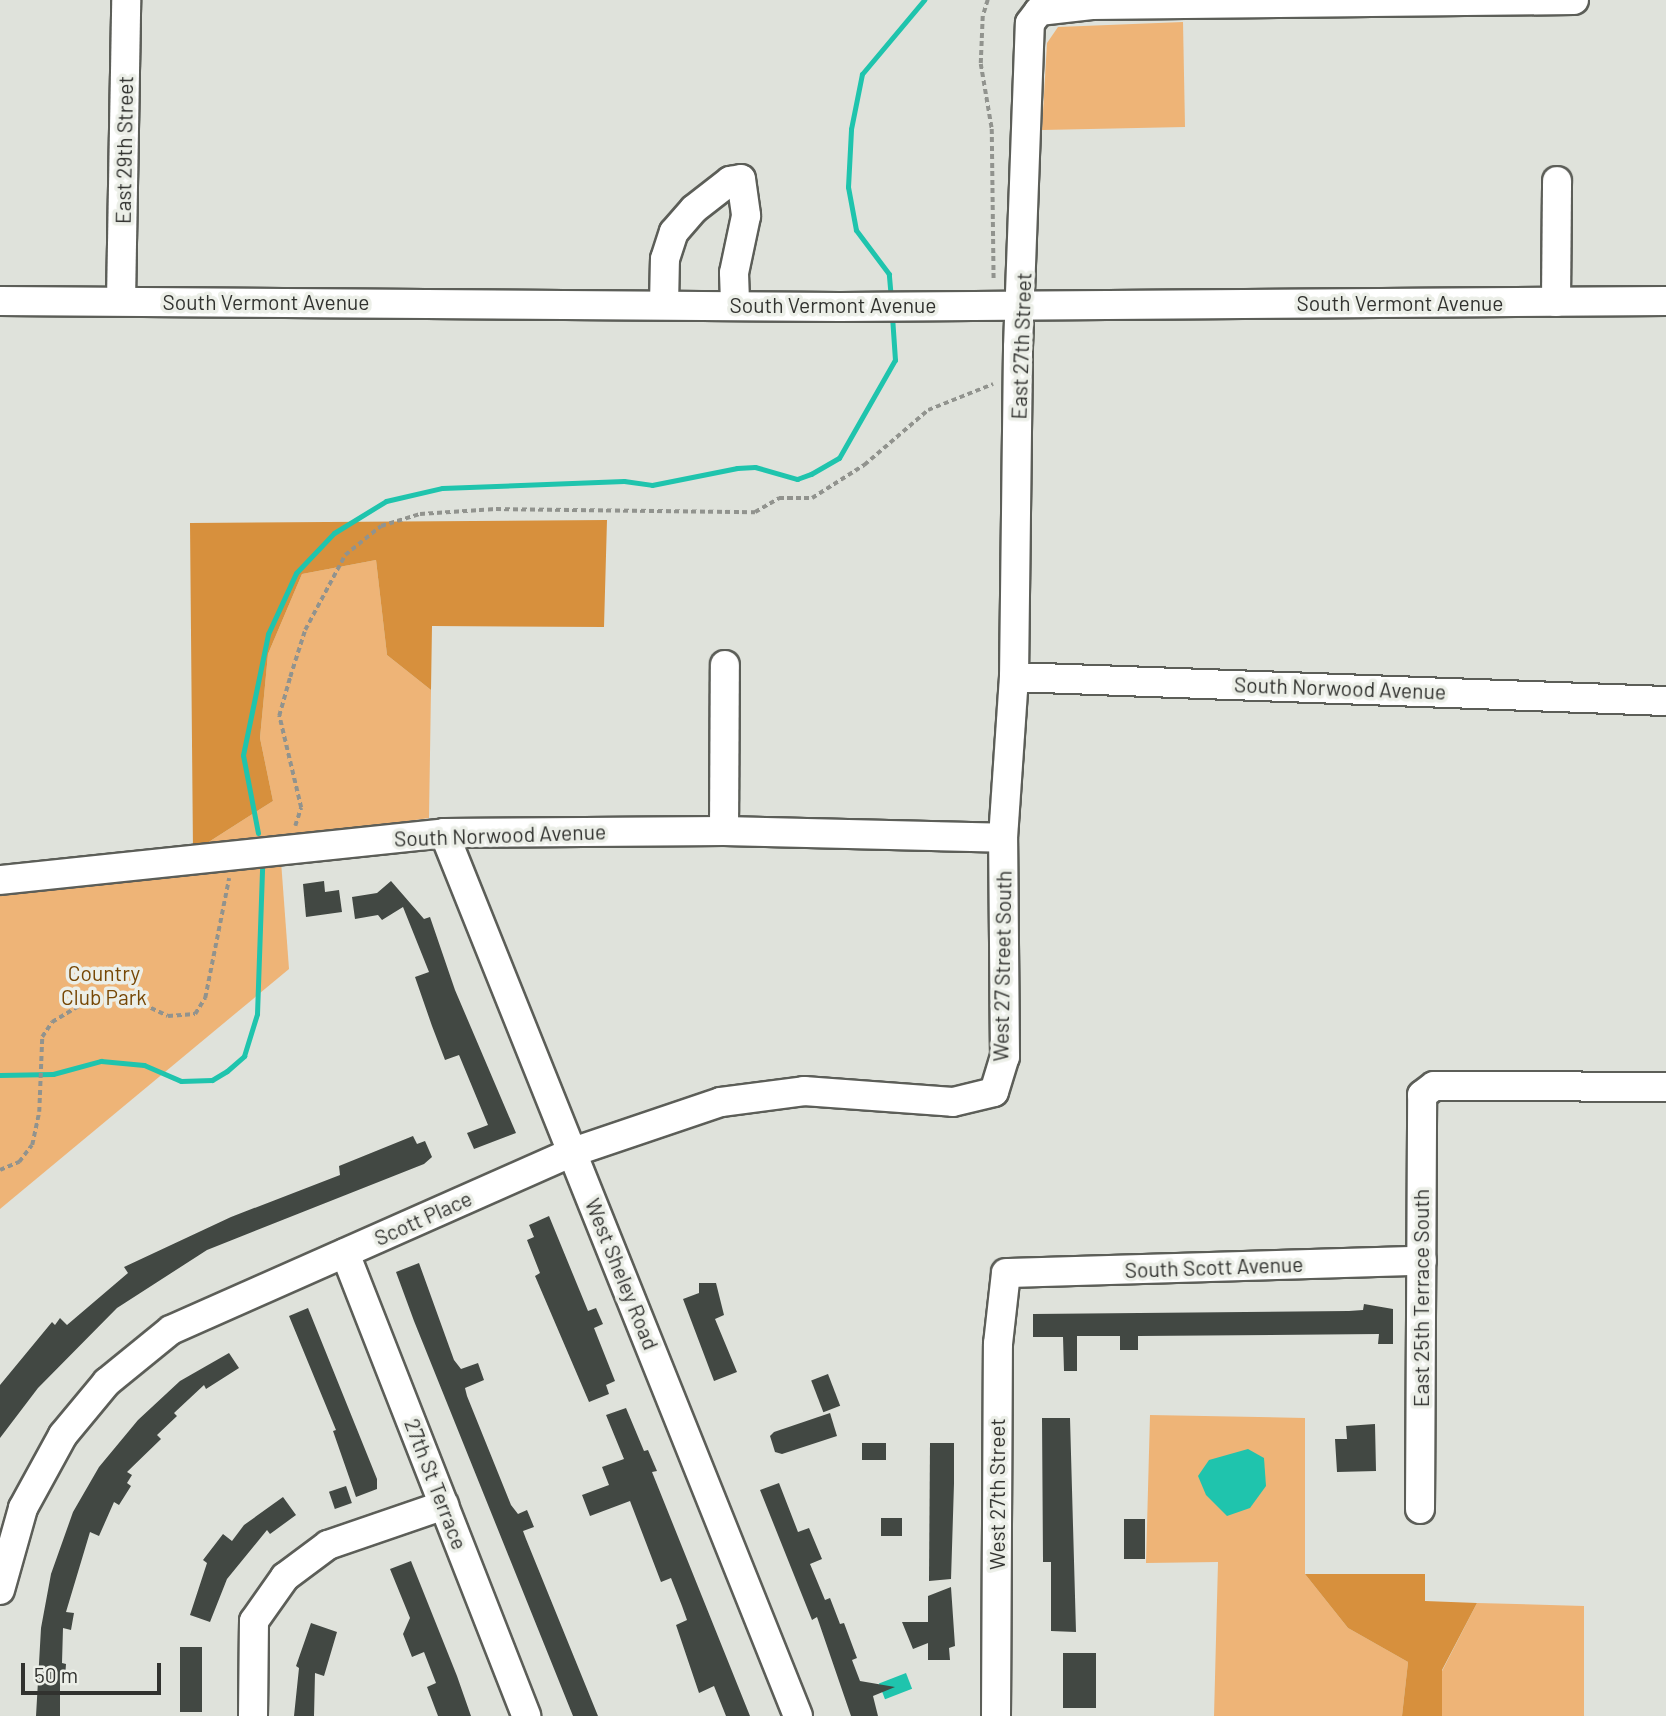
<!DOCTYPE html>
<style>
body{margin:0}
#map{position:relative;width:1666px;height:1716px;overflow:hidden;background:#dfe2db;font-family:Barlow,sans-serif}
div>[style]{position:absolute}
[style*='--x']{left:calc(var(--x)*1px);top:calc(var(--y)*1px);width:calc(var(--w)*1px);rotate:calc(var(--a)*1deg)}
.green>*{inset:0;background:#eeb477}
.forest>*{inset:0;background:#d7903d}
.water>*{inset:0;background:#1fc4ad;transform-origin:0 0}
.stream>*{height:5px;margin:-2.5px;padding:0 2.5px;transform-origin:2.5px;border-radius:2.5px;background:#1fc4ad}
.building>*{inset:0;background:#424843;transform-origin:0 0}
.path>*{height:3.5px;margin-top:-1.75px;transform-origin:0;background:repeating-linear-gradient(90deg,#91938e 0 5px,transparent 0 8.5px)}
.roads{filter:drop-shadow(2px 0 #5c5e58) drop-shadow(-2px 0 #5c5e58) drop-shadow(0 2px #5c5e58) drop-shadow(0 -2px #5c5e58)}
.minor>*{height:28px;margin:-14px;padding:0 14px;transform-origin:14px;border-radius:14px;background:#fff}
span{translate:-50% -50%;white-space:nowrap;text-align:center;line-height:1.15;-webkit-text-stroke:7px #ecefe8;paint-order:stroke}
.street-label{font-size:21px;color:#31322f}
.park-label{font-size:21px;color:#764705}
.scale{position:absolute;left:21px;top:1663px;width:140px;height:32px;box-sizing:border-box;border:4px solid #31322f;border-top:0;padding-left:9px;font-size:21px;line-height:24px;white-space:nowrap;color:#31322f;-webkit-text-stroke:5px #ecefe8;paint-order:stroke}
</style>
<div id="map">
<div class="green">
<i style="clip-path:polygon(1183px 22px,1185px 127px,1042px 130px,1047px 43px,1058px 27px)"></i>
<i style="clip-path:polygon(376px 560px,387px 655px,431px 690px,429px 818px,193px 852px,273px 801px,260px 738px,268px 654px,302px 574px)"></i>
<i style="clip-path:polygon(281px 861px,289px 969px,0 1209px,0 892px)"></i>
<i style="clip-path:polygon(1150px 1415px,1305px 1418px,1305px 1574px,1348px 1628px,1408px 1662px,1402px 1716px,1214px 1716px,1218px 1562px,1146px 1563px)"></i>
<i style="clip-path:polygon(1477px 1603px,1584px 1606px,1584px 1716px,1442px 1716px,1442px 1671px)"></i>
</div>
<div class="forest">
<i style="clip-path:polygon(607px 520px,604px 627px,432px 626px,431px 690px,387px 655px,376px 560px,302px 574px,268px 654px,260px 738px,273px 801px,193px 852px,190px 523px)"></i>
<i style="clip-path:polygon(1305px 1574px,1425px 1574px,1425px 1601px,1477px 1603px,1442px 1670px,1442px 1716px,1402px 1716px,1408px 1662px,1348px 1628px)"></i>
</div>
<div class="water">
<i style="clip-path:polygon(1248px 1449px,1264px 1458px,1266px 1486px,1250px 1508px,1227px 1516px,1206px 1495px,1198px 1476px,1209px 1460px)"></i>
<i style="left:906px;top:1673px;width:17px;height:29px;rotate:69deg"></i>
</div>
<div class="stream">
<i style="--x:891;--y:299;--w:25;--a:-95"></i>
<i style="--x:889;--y:274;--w:55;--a:-126.9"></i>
<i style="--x:856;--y:230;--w:44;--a:-100.5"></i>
<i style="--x:848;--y:187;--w:58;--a:-87"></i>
<i style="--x:851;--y:129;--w:56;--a:-78.7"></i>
<i style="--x:862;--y:74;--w:97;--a:-50"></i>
<i style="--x:258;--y:833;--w:79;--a:-100.9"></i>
<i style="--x:243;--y:755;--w:124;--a:-78.3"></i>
<i style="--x:268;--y:634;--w:67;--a:-65.3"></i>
<i style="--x:296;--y:573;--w:55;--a:-46.5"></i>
<i style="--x:334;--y:533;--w:61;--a:-31.6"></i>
<i style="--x:386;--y:501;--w:57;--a:-13.1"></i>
<i style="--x:442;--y:488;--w:182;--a:-2.2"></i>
<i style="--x:624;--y:481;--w:28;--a:8"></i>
<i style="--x:652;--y:485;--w:87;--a:-11.3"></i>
<i style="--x:737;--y:468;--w:18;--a:-3"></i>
<i style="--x:755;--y:467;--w:44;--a:15.9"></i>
<i style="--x:797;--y:479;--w:15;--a:-20"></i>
<i style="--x:811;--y:474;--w:32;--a:-30"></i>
<i style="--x:839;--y:458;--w:113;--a:-60.3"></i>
<i style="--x:895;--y:360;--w:44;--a:-93.9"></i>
<i style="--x:0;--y:1075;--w:53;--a:-1.1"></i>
<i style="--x:53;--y:1074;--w:50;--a:-15.2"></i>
<i style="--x:101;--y:1061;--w:43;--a:5.3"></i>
<i style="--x:144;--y:1065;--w:40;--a:23.4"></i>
<i style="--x:181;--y:1081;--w:31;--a:-2"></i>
<i style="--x:212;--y:1080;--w:17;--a:-31"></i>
<i style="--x:227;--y:1071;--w:23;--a:-41"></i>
<i style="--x:244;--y:1056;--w:44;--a:-72.8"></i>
<i style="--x:257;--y:1014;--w:145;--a:-88"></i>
</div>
<div class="building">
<i style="clip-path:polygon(324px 881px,325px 892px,339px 890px,342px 912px,306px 917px,303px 884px)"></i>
<i style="clip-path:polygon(391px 881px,424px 919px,430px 917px,455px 990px,516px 1133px,474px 1149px,467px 1133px,488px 1125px,459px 1055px,445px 1060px,432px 1026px,415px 977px,429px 972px,403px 907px,382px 920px,378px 915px,355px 919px,352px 897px,377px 893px)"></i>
<i style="clip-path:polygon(413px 1136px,417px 1144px,425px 1141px,432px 1157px,424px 1164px,207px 1250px,117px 1308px,38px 1388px,0 1438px,0 1385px,52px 1322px,55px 1325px,60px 1318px,67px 1325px,128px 1273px,124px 1267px,231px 1217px,340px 1175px,339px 1166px)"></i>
<i style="clip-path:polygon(549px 1216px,588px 1311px,596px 1308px,603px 1324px,594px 1328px,615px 1381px,606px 1385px,609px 1394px,589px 1402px,535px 1276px,540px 1273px,527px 1240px,534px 1237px,529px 1225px)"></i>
<i style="clip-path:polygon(419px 1263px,454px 1360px,461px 1369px,478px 1363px,484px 1380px,465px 1388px,467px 1396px,511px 1505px,518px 1514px,527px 1510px,534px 1527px,523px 1531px,526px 1539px,598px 1716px,573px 1716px,414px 1321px,396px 1272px)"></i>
<i style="clip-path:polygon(699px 1283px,716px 1283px,724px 1315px,715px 1319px,737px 1372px,714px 1381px,683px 1299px,699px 1293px)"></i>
<i style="clip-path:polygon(1364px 1304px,1393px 1309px,1393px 1344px,1378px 1344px,1379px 1334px,1138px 1336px,1138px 1350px,1120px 1350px,1120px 1336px,1077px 1336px,1077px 1371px,1064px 1371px,1063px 1337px,1033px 1337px,1033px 1314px,1349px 1311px,1363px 1310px)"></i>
<i style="clip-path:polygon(308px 1308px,377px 1479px,377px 1489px,356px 1497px,333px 1431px,336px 1430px,289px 1316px)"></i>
<i style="clip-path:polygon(229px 1353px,239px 1368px,206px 1389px,204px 1385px,174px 1413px,177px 1416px,157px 1435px,161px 1439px,127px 1472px,132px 1475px,127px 1483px,131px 1486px,119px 1505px,114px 1502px,99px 1536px,90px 1532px,66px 1612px,74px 1613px,71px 1630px,63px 1628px,62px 1663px,66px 1664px,65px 1678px,60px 1678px,60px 1716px,36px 1716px,41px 1628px,51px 1574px,73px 1512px,99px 1467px,138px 1420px,180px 1381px)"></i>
<i style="left:828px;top:1374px;width:34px;height:18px;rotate:69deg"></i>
<i style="clip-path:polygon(626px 1408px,644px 1451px,648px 1450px,657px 1471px,652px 1472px,750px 1716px,726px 1716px,714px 1686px,699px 1693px,676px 1625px,687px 1620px,682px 1606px,671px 1578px,661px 1582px,630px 1501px,590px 1516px,582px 1495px,609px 1485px,602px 1467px,624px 1459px,606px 1415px)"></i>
<i style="clip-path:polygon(830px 1413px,837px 1436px,782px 1454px,775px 1452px,770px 1436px,774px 1432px)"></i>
<i style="clip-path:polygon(1042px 1418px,1070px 1418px,1076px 1632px,1051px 1631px,1051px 1562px,1043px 1562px)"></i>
<i style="clip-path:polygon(1375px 1424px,1376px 1471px,1337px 1472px,1335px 1439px,1347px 1439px,1346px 1426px)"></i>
<i style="left:862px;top:1443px;width:24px;height:17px"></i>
<i style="clip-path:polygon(930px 1443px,954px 1443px,954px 1484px,951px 1579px,929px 1581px)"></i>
<i style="clip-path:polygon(779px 1483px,798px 1532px,809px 1528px,822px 1559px,810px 1564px,825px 1600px,830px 1598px,840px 1624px,844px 1623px,857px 1658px,852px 1660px,860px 1681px,895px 1687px,873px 1696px,878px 1716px,851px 1716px,817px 1617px,812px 1620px,760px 1490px)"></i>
<i style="left:346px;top:1486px;width:18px;height:18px;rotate:71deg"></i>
<i style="clip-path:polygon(283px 1497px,296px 1515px,270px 1534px,267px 1530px,227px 1579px,210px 1622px,190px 1615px,207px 1563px,203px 1560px,223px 1534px,232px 1541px,244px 1525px)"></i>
<i style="left:881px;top:1518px;width:21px;height:18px"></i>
<i style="left:1124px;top:1519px;width:21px;height:40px"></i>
<i style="clip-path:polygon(411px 1561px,457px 1676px,471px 1716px,438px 1716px,427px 1687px,436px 1683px,424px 1652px,412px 1657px,403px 1634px,410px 1618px,390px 1569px)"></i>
<i style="clip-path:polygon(951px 1587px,955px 1646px,949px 1648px,950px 1660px,928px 1660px,928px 1643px,913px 1649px,902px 1622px,928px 1622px,928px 1596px)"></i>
<i style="clip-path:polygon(311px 1623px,337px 1632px,324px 1676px,315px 1673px,314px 1716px,294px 1716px,299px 1668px,296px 1666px)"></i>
<i style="left:180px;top:1647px;width:22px;height:65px"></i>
<i style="left:1063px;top:1653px;width:33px;height:55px"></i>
</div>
<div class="path">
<i style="--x:988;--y:0;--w:17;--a:107"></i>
<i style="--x:983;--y:16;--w:48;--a:92.4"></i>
<i style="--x:981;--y:64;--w:66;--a:80.4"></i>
<i style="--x:992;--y:129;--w:153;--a:89.3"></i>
<i style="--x:295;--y:826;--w:19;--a:-72"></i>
<i style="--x:301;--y:808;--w:95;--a:-103.4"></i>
<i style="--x:279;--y:716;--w:41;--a:-74.2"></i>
<i style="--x:290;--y:677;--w:49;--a:-72.3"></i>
<i style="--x:305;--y:630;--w:85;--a:-61.9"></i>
<i style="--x:345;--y:555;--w:46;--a:-38.9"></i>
<i style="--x:381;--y:526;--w:41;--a:-17.1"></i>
<i style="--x:420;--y:514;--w:76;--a:-3.8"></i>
<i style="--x:496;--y:509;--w:259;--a:0.7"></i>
<i style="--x:755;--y:512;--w:28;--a:-30"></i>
<i style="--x:779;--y:498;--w:33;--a:0"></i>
<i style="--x:812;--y:498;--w:62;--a:-32.4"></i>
<i style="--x:864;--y:465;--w:84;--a:-40.7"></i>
<i style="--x:928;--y:410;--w:70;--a:-21.8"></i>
<i style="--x:0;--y:1170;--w:21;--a:-23"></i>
<i style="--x:19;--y:1162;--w:21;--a:-53"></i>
<i style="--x:32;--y:1145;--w:34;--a:-78"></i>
<i style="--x:39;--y:1112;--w:75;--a:-87.7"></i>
<i style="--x:42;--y:1037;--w:18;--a:-56"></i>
<i style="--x:52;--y:1022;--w:33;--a:-31"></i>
<i style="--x:80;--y:1005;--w:30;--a:-17"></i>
<i style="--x:109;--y:996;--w:19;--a:3"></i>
<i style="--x:128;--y:997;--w:44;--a:25.4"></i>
<i style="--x:168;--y:1016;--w:27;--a:-4"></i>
<i style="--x:195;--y:1014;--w:19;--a:-58"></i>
<i style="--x:205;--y:998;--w:122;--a:-78.7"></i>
</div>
<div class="roads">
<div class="minor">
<i style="--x:0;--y:301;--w:840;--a:0.41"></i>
<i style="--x:840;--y:307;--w:826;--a:-0.42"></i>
<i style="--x:121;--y:301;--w:301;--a:-89"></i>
<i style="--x:1556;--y:302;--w:121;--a:-89.5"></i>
<i style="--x:664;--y:305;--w:46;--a:-88.8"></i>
<i style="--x:665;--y:259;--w:28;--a:-72"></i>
<i style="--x:674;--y:232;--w:30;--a:-49"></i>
<i style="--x:694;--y:209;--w:46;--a:-37.9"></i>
<i style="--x:730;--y:181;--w:11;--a:-10"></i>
<i style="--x:741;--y:179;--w:37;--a:82"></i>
<i style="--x:746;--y:216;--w:58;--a:101.9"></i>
<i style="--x:734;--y:273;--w:33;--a:88"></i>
<i style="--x:1014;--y:677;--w:652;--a:2.11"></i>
<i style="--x:724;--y:831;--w:166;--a:-89.7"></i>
<i style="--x:444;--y:833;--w:951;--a:68.15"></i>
<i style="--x:0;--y:880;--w:446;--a:-6"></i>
<i style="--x:444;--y:833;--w:280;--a:-0.4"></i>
<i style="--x:724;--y:831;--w:279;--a:1.4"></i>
<i style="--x:345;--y:1253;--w:497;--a:68.6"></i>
<i style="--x:1420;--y:1509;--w:414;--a:-89.7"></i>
<i style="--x:1422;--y:1095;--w:15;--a:-37"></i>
<i style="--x:1434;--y:1086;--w:232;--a:0.2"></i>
<i style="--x:0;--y:1590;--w:85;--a:-74.3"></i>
<i style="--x:23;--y:1508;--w:83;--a:-61.3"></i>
<i style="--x:63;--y:1435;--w:69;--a:-50.3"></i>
<i style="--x:107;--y:1382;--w:82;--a:-39.1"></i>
<i style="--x:171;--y:1330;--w:440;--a:-23.9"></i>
<i style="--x:573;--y:1152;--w:156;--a:-18.7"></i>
<i style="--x:721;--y:1102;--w:84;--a:-7.5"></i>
<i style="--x:804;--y:1091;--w:149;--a:4.2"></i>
<i style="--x:953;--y:1102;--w:42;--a:-13.7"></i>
<i style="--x:994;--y:1092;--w:37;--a:-73"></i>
<i style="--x:1005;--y:1057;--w:219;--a:-90.5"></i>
<i style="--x:1003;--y:838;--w:161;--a:-86.1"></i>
<i style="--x:1014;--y:677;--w:330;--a:-89.3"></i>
<i style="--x:1018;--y:347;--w:324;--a:-87.9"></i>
<i style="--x:1030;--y:23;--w:15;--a:-53"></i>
<i style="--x:1039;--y:11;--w:53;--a:-6.5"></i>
<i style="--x:1092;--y:5;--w:482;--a:-0.6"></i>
<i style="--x:253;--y:1716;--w:95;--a:-89.4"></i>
<i style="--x:254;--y:1621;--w:54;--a:-54.8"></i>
<i style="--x:285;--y:1577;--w:54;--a:-36.7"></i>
<i style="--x:328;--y:1545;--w:123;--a:-19"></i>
<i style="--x:996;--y:1716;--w:372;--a:-89.7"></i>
<i style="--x:998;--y:1344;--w:71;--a:-83.6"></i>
<i style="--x:1006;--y:1273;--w:416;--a:-1.7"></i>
</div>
</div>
<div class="street-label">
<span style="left:124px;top:150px;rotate:-89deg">East 29th Street</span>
<span style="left:266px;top:302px">South Vermont Avenue</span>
<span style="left:1400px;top:303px">South Vermont Avenue</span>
<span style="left:833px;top:305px">South Vermont Avenue</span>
<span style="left:1021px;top:346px;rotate:-88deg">East 27th Street</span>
<span style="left:1340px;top:688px;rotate:2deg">South Norwood Avenue</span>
<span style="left:500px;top:835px;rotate:-2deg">South Norwood Avenue</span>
<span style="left:1002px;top:966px;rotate:-89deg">West 27 Street South</span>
<span style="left:423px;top:1218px;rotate:-24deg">Scott Place</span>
<span style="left:1214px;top:1267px;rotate:-2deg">South Scott Avenue</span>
<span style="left:622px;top:1274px;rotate:68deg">West Sheley Road</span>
<span style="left:1421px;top:1298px;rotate:-90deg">East 25th Terrace South</span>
<span style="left:436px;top:1484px;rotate:69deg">27th St Terrace</span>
<span style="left:997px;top:1494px;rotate:-90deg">West 27th Street</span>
</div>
<div class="park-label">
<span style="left:104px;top:985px">Country<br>Club Park</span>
</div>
<div class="scale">50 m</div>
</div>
